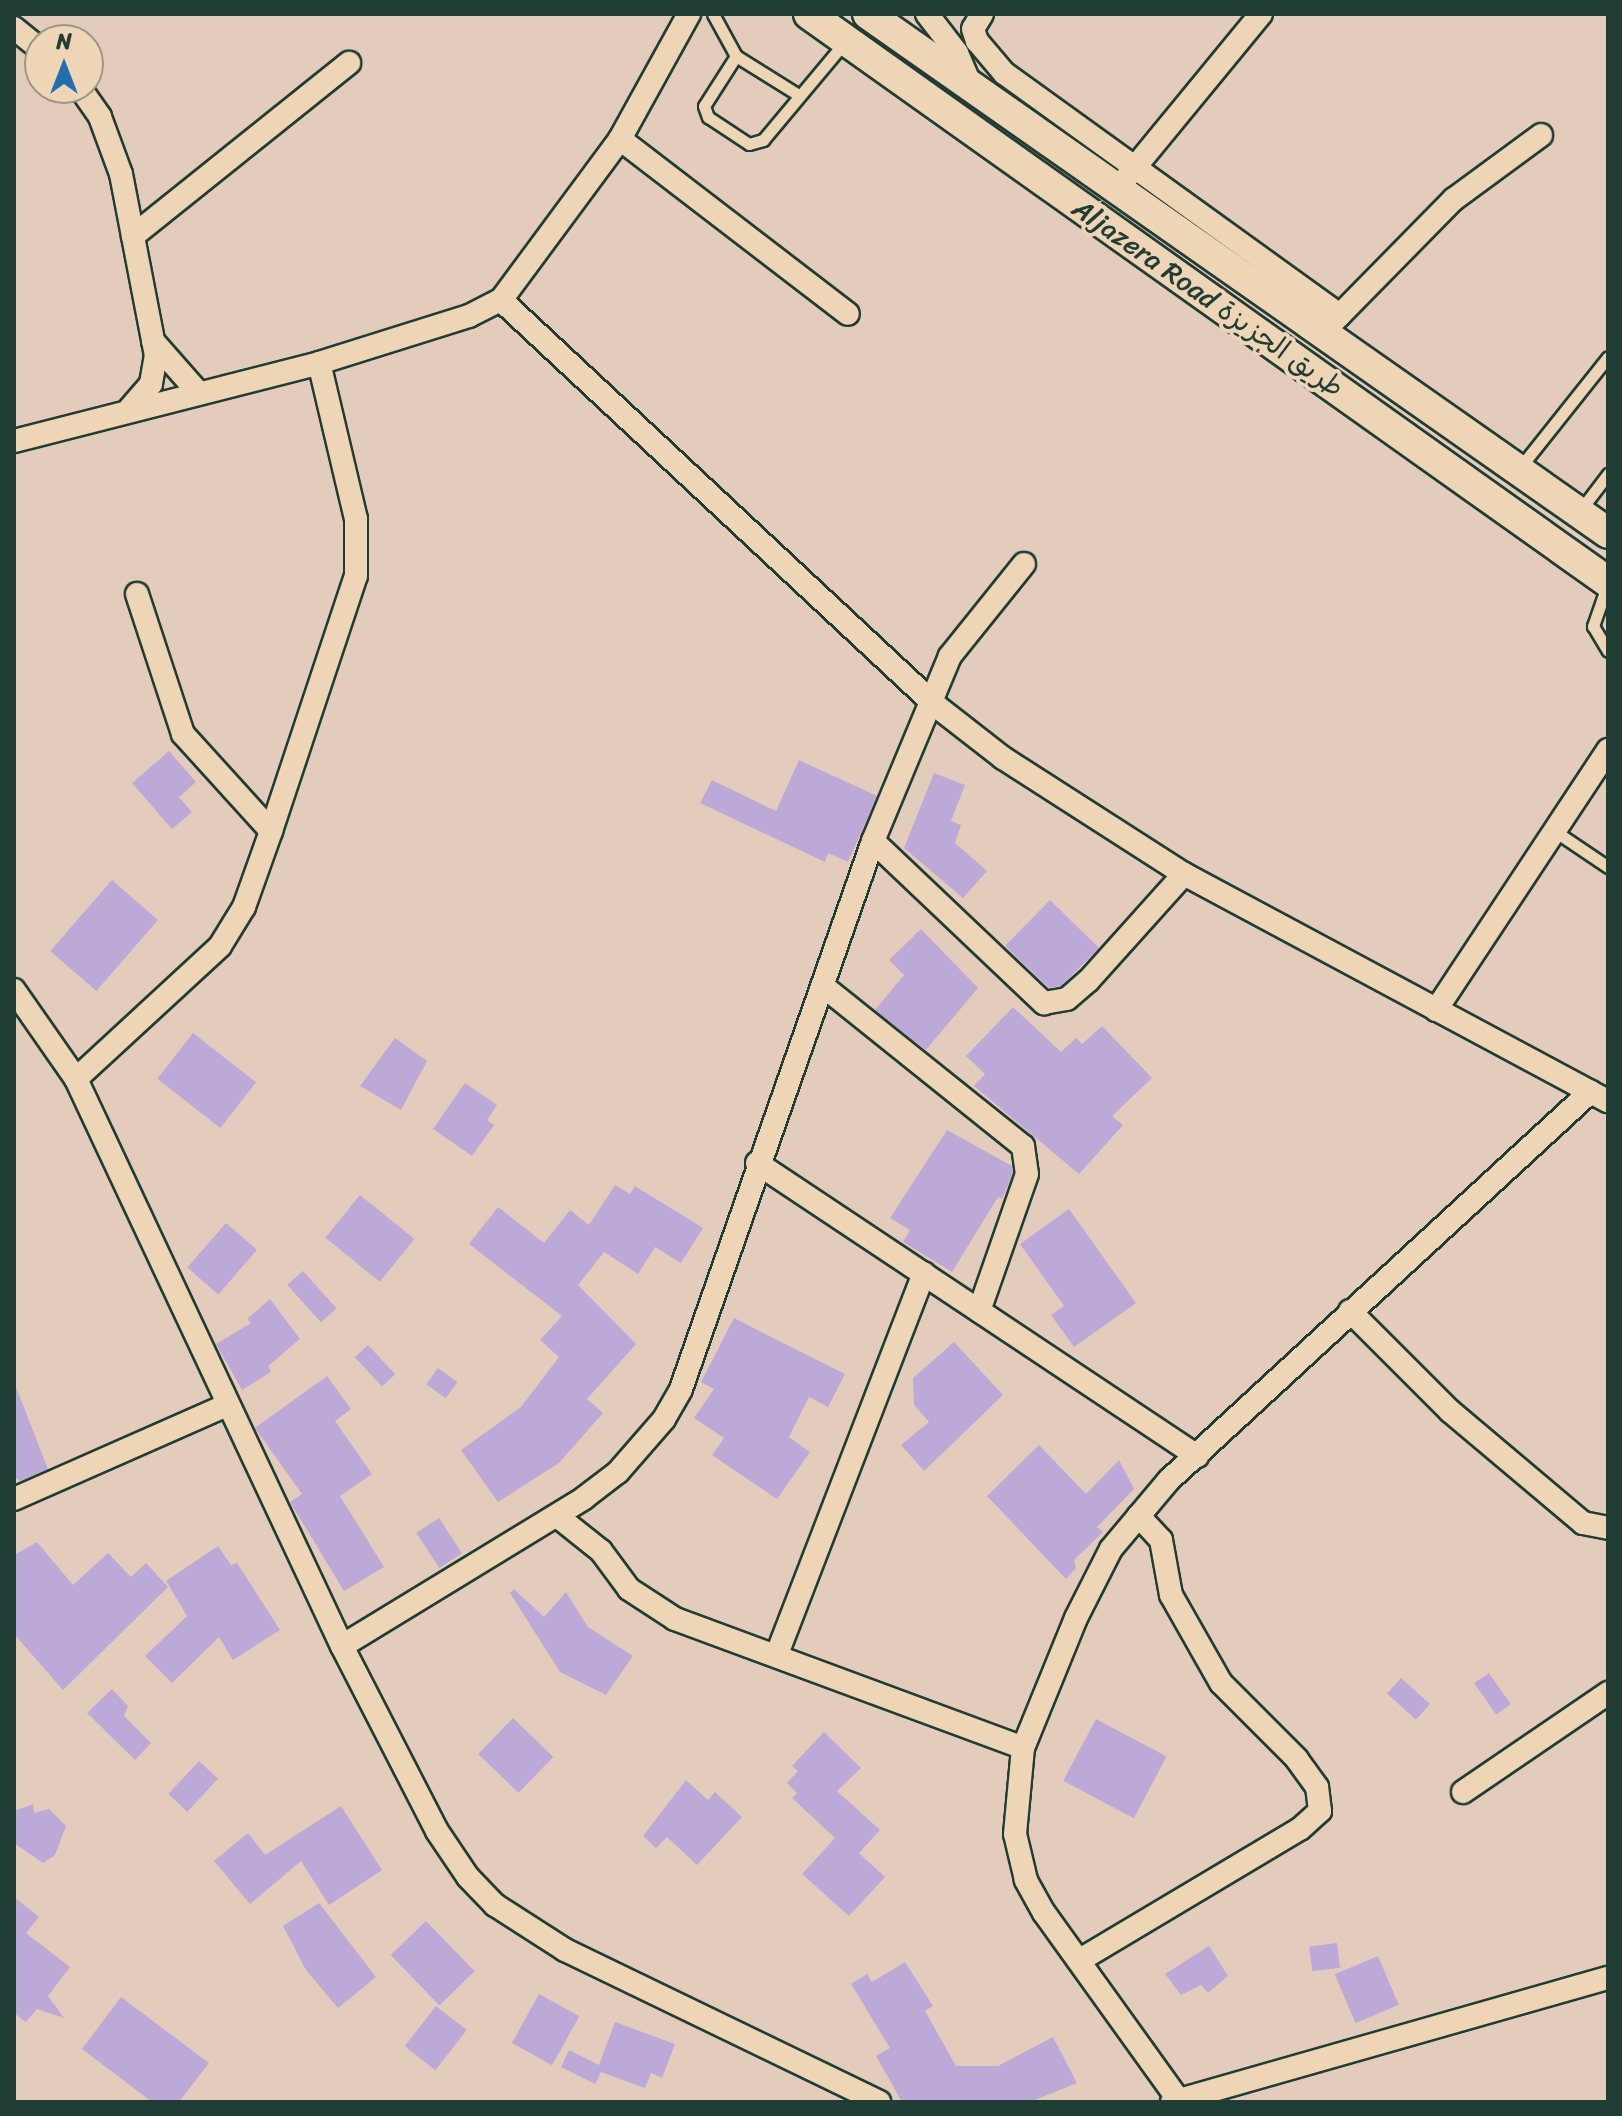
<!DOCTYPE html>
<meta charset="utf-8">
<style>
body{margin:0}
#map{position:relative;width:1622px;height:2116px;overflow:hidden;background:#e3ccbc;font-family:Sriracha,"Playpen Sans Arabic",sans-serif}
div>[style]{position:absolute}
[style*='--x']{left:calc(var(--x)*1px);top:calc(var(--y)*1px);width:calc(var(--w)*1px);rotate:calc(var(--a)*1deg)}
.building>*{inset:0;background:#bda9d8;transform-origin:0 0}
.roads{filter:drop-shadow(2px 0 #1f3d34) drop-shadow(-2px 0 #1f3d34) drop-shadow(0 2px #1f3d34) drop-shadow(0 -2px #1f3d34)}
.service>*{height:11px;margin:-5.5px;padding:0 5.5px;transform-origin:5.5px;border-radius:5.5px;background:#edd5b5}
.minor>*{height:22px;margin:-11px;padding:0 11px;transform-origin:11px;border-radius:11px;background:#edd5b5}
.secondary>*{height:30px;margin:-15px;padding:0 15px;transform-origin:15px;border-radius:15px;background:#edd5b5}
span{translate:-50% -50%;white-space:nowrap;text-align:center;line-height:1.15;-webkit-text-stroke:8px #edd5b5;paint-order:stroke}
.street-label{font-size:28px;color:#1f3d34}
.frame{position:absolute;inset:0;border:16px solid #1f3d34;pointer-events:none}
.north{position:absolute;left:24px;top:24px;width:80px;height:80px;box-sizing:border-box;background:#edd5b5;border:2px solid #9b9881;border-radius:50%;rotate:0deg;font-size:22px;font-weight:700;line-height:32px;text-align:center;color:#1f3d34}
.north::after{content:'';display:block;margin:auto;width:28px;height:36px;background:#1f6fb2;clip-path:polygon(50% 0,100% 100%,50% 72%,0 100%)}
</style>
<div id="map">
<div class="building">
<i style="clip-path:polygon(169px 751px,196px 782px,179px 797px,192px 812px,172px 829px,132px 783px)"></i>
<i style="clip-path:polygon(799px 760px,877px 796px,848px 862px,828px 853px,825px 862px,700px 803px,712px 780px,776px 811px)"></i>
<i style="clip-path:polygon(934px 773px,965px 785px,951px 821px,961px 825px,955px 843px,987px 871px,963px 898px,904px 848px)"></i>
<i style="left:112px;top:880px;width:61px;height:94px;rotate:41deg"></i>
<i style="clip-path:polygon(1050px 900px,1099px 948px,1061px 986px,1049px 988px,1005px 946px)"></i>
<i style="clip-path:polygon(921px 929px,978px 988px,926px 1050px,875px 1010px,904px 975px,889px 960px)"></i>
<i style="clip-path:polygon(1013px 1007px,1061px 1052px,1076px 1038px,1082px 1044px,1102px 1026px,1152px 1078px,1112px 1116px,1123px 1125px,1079px 1174px,974px 1086px,985px 1074px,966px 1056px)"></i>
<i style="left:193px;top:1033px;width:80px;height:58px;rotate:38deg"></i>
<i style="clip-path:polygon(395px 1038px,427px 1061px,401px 1110px,360px 1086px)"></i>
<i style="clip-path:polygon(465px 1083px,497px 1105px,487px 1120px,494px 1125px,472px 1156px,433px 1129px)"></i>
<i style="clip-path:polygon(947px 1130px,1012px 1166px,1013px 1173px,1002px 1199px,998px 1197px,952px 1272px,903px 1242px,910px 1230px,890px 1218px)"></i>
<i style="clip-path:polygon(615px 1185px,630px 1194px,635px 1186px,703px 1228px,681px 1263px,655px 1247px,638px 1274px,604px 1252px,578px 1285px,636px 1344px,587px 1399px,603px 1413px,559px 1463px,498px 1502px,461px 1450px,521px 1407px,559px 1357px,540px 1340px,562px 1316px,469px 1244px,498px 1207px,544px 1243px,570px 1210px,589px 1225px)"></i>
<i style="left:360px;top:1195px;width:70px;height:55px;rotate:39deg"></i>
<i style="clip-path:polygon(1069px 1209px,1136px 1303px,1074px 1347px,1051px 1315px,1064px 1306px,1020px 1244px)"></i>
<i style="left:226px;top:1223px;width:41px;height:59px;rotate:41deg"></i>
<i style="left:303px;top:1271px;width:50px;height:21px;rotate:48deg"></i>
<i style="clip-path:polygon(270px 1299px,300px 1339px,268px 1366px,271px 1372px,242px 1390px,216px 1344px,251px 1323px,247px 1319px)"></i>
<i style="clip-path:polygon(734px 1318px,845px 1374px,828px 1407px,809px 1397px,789px 1437px,810px 1452px,777px 1499px,712px 1455px,724px 1438px,694px 1418px,714px 1389px,701px 1382px)"></i>
<i style="clip-path:polygon(954px 1342px,1003px 1395px,924px 1471px,901px 1445px,929px 1422px,914px 1405px,913px 1378px)"></i>
<i style="left:368px;top:1345px;width:40px;height:18px;rotate:47deg"></i>
<i style="left:438px;top:1368px;width:24px;height:20px;rotate:36deg"></i>
<i style="clip-path:polygon(327px 1376px,351px 1409px,335px 1421px,372px 1474px,340px 1496px,384px 1567px,344px 1591px,290px 1502px,302px 1494px,255px 1428px)"></i>
<i style="clip-path:polygon(14px 1382px,48px 1469px,20px 1481px,14px 1476px)"></i>
<i style="clip-path:polygon(1039px 1445px,1086px 1494px,1119px 1460px,1134px 1489px,1097px 1527px,1103px 1532px,1074px 1560px,1076px 1568px,1066px 1579px,987px 1496px)"></i>
<i style="left:439px;top:1518px;width:42px;height:27px;rotate:57deg"></i>
<i style="clip-path:polygon(37px 1542px,73px 1585px,108px 1553px,131px 1577px,146px 1563px,168px 1587px,63px 1690px,14px 1634px,14px 1555px)"></i>
<i style="clip-path:polygon(218px 1546px,231px 1565px,237px 1563px,280px 1630px,233px 1660px,219px 1637px,172px 1683px,145px 1656px,187px 1616px,166px 1581px)"></i>
<i style="clip-path:polygon(514px 1589px,544px 1617px,566px 1592px,588px 1627px,633px 1656px,606px 1695px,560px 1672px,510px 1593px)"></i>
<i style="left:1489px;top:1673px;width:38px;height:18px;rotate:55deg"></i>
<i style="left:1401px;top:1678px;width:39px;height:21px;rotate:42deg"></i>
<i style="clip-path:polygon(112px 1689px,128px 1706px,124px 1716px,151px 1743px,135px 1760px,87px 1713px)"></i>
<i style="left:513px;top:1718px;width:56px;height:50px;rotate:44deg"></i>
<i style="left:1096px;top:1719px;width:80px;height:70px;rotate:28deg"></i>
<i style="clip-path:polygon(824px 1732px,861px 1768px,837px 1791px,880px 1830px,859px 1853px,885px 1877px,849px 1916px,802px 1874px,835px 1838px,792px 1798px,797px 1793px,787px 1783px,798px 1771px,792px 1766px)"></i>
<i style="left:199px;top:1761px;width:26px;height:45px;rotate:43deg"></i>
<i style="clip-path:polygon(686px 1780px,708px 1800px,715px 1792px,742px 1817px,697px 1865px,667px 1837px,656px 1848px,643px 1836px)"></i>
<i style="clip-path:polygon(33px 1804px,34px 1813px,49px 1809px,66px 1826px,55px 1855px,43px 1863px,14px 1843px,14px 1811px)"></i>
<i style="clip-path:polygon(341px 1806px,382px 1870px,329px 1905px,301px 1861px,250px 1904px,214px 1861px,248px 1833px,265px 1855px)"></i>
<i style="clip-path:polygon(14px 1897px,39px 1917px,26px 1933px,70px 1967px,48px 1996px,64px 2018px,37px 2009px,26px 2022px,14px 2013px)"></i>
<i style="clip-path:polygon(319px 1903px,376px 1977px,338px 2008px,306px 1970px,283px 1926px)"></i>
<i style="left:426px;top:1921px;width:70px;height:49px;rotate:46deg"></i>
<i style="left:1337px;top:1943px;width:25px;height:28px;rotate:83deg"></i>
<i style="clip-path:polygon(1209px 1946px,1228px 1976px,1208px 1993px,1201px 1985px,1181px 1995px,1165px 1974px)"></i>
<i style="left:1378px;top:1956px;width:53px;height:47px;rotate:67deg"></i>
<i style="clip-path:polygon(905px 1962px,933px 2006px,925px 2011px,956px 2066px,998px 2066px,1053px 2037px,1077px 2083px,1030px 2102px,902px 2102px,876px 2056px,890px 2048px,851px 1984px,867px 1974px,872px 1982px)"></i>
<i style="left:539px;top:1994px;width:46px;height:56px;rotate:29deg"></i>
<i style="clip-path:polygon(121px 1997px,209px 2063px,179px 2102px,152px 2102px,82px 2049px)"></i>
<i style="left:436px;top:2006px;width:39px;height:51px;rotate:38deg"></i>
<i style="clip-path:polygon(615px 2022px,675px 2044px,662px 2078px,651px 2073px,645px 2088px,601px 2072px,595px 2084px,561px 2067px,569px 2050px,599px 2065px)"></i>
</div>
<div class="roads">
<div class="service">
<i style="--x:713;--y:14;--w:48;--a:61.3"></i>
<i style="--x:736;--y:56;--w:72;--a:31.9"></i>
<i style="--x:736;--y:56;--w:59;--a:122.6"></i>
<i style="--x:704;--y:106;--w:12;--a:70"></i>
<i style="--x:708;--y:117;--w:49;--a:33.4"></i>
<i style="--x:749;--y:144;--w:15;--a:-16"></i>
<i style="--x:763;--y:140;--w:128;--a:-50.1"></i>
<i style="--x:1518;--y:470;--w:144;--a:-51.5"></i>
<i style="--x:1579;--y:512;--w:48;--a:-52.7"></i>
<i style="--x:1608;--y:583;--w:46;--a:109.2"></i>
<i style="--x:1593;--y:626;--w:29;--a:59"></i>
<i style="--x:1553;--y:830;--w:66;--a:33.9"></i>
</div>
<div class="minor">
<i style="--x:927;--y:14;--w:49;--a:52.4"></i>
<i style="--x:957;--y:53;--w:36;--a:67"></i>
<i style="--x:982;--y:14;--w:17;--a:121"></i>
<i style="--x:973;--y:29;--w:13;--a:72"></i>
<i style="--x:977;--y:41;--w:42;--a:49.8"></i>
<i style="--x:1004;--y:73;--w:414;--a:35.8"></i>
<i style="--x:14;--y:28;--w:33;--a:39"></i>
<i style="--x:80;--y:88;--w:35;--a:55"></i>
<i style="--x:100;--y:117;--w:61;--a:69.8"></i>
<i style="--x:121;--y:174;--w:184;--a:79.1"></i>
<i style="--x:156;--y:355;--w:29;--a:100"></i>
<i style="--x:151;--y:384;--w:32;--a:131"></i>
<i style="--x:620;--y:139;--w:287;--a:37.5"></i>
<i style="--x:1127;--y:177;--w:211;--a:-50.6"></i>
<i style="--x:133;--y:236;--w:277;--a:-38.7"></i>
<i style="--x:501;--y:300;--w:594;--a:43.02"></i>
<i style="--x:935;--y:705;--w:86;--a:37.9"></i>
<i style="--x:1003;--y:758;--w:215;--a:32.7"></i>
<i style="--x:1184;--y:874;--w:481;--a:28.2"></i>
<i style="--x:1331;--y:324;--w:175;--a:-45.5"></i>
<i style="--x:1454;--y:199;--w:108;--a:-36.3"></i>
<i style="--x:153;--y:341;--w:67;--a:48.7"></i>
<i style="--x:14;--y:441;--w:315;--a:-14.3"></i>
<i style="--x:319;--y:363;--w:157;--a:-17.4"></i>
<i style="--x:469;--y:316;--w:36;--a:-27"></i>
<i style="--x:501;--y:300;--w:200;--a:-53.5"></i>
<i style="--x:620;--y:139;--w:143;--a:-61.1"></i>
<i style="--x:137;--y:594;--w:147;--a:71.8"></i>
<i style="--x:183;--y:734;--w:131;--a:47.8"></i>
<i style="--x:873;--y:841;--w:236;--a:43.5"></i>
<i style="--x:1044;--y:1003;--w:23;--a:-10"></i>
<i style="--x:1067;--y:999;--w:28;--a:-41"></i>
<i style="--x:1088;--y:981;--w:144;--a:-48.1"></i>
<i style="--x:823;--y:986;--w:256;--a:38.7"></i>
<i style="--x:1023;--y:1146;--w:28;--a:82"></i>
<i style="--x:1027;--y:1174;--w:145;--a:109.3"></i>
<i style="--x:14;--y:990;--w:108;--a:55.1"></i>
<i style="--x:76;--y:1079;--w:626;--a:64.87"></i>
<i style="--x:342;--y:1646;--w:208;--a:62.8"></i>
<i style="--x:437;--y:1831;--w:55;--a:56"></i>
<i style="--x:468;--y:1877;--w:39;--a:46"></i>
<i style="--x:495;--y:1905;--w:83;--a:32.7"></i>
<i style="--x:565;--y:1950;--w:349;--a:25.8"></i>
<i style="--x:1436;--y:1010;--w:312;--a:-56.5"></i>
<i style="--x:76;--y:1079;--w:196;--a:-42.7"></i>
<i style="--x:220;--y:946;--w:46;--a:-58.4"></i>
<i style="--x:244;--y:907;--w:81;--a:-70.4"></i>
<i style="--x:271;--y:831;--w:269;--a:-71.6"></i>
<i style="--x:356;--y:576;--w:57;--a:-90"></i>
<i style="--x:356;--y:519;--w:160;--a:-103.3"></i>
<i style="--x:757;--y:1163;--w:529;--a:33.66"></i>
<i style="--x:1350;--y:1311;--w:141;--a:45"></i>
<i style="--x:1450;--y:1411;--w:174;--a:40.1"></i>
<i style="--x:1583;--y:1523;--w:25;--a:11"></i>
<i style="--x:14;--y:1499;--w:231;--a:-23.8"></i>
<i style="--x:557;--y:1516;--w:56;--a:38.5"></i>
<i style="--x:601;--y:1551;--w:47;--a:53.6"></i>
<i style="--x:629;--y:1589;--w:55;--a:33.1"></i>
<i style="--x:675;--y:1619;--w:371;--a:20.3"></i>
<i style="--x:342;--y:1646;--w:284;--a:-31.4"></i>
<i style="--x:584;--y:1498;--w:43;--a:-37.4"></i>
<i style="--x:618;--y:1472;--w:70;--a:-49"></i>
<i style="--x:664;--y:1419;--w:34;--a:-60"></i>
<i style="--x:681;--y:1389;--w:581;--a:-70.69"></i>
<i style="--x:873;--y:841;--w:200;--a:-67.4"></i>
<i style="--x:950;--y:656;--w:118;--a:-51.2"></i>
<i style="--x:777;--y:1654;--w:408;--a:-68.9"></i>
<i style="--x:1463;--y:1792;--w:176;--a:-34.3"></i>
<i style="--x:1080;--y:1960;--w:256;--a:-30.8"></i>
<i style="--x:1300;--y:1829;--w:27;--a:-42"></i>
<i style="--x:1320;--y:1811;--w:24;--a:-97"></i>
<i style="--x:1317;--y:1787;--w:34;--a:-126"></i>
<i style="--x:1297;--y:1759;--w:107;--a:-135"></i>
<i style="--x:1221;--y:1683;--w:101;--a:-119.6"></i>
<i style="--x:1171;--y:1595;--w:56;--a:-100.3"></i>
<i style="--x:1161;--y:1540;--w:33;--a:-133"></i>
<i style="--x:1172;--y:2102;--w:453;--a:-15.9"></i>
<i style="--x:1180;--y:2102;--w:233;--a:-125.7"></i>
<i style="--x:1044;--y:1913;--w:38;--a:-119"></i>
<i style="--x:1026;--y:1880;--w:47;--a:-103.4"></i>
<i style="--x:1015;--y:1834;--w:86;--a:-84.7"></i>
<i style="--x:1023;--y:1748;--w:140;--a:-67.8"></i>
<i style="--x:1076;--y:1618;--w:77;--a:-63.1"></i>
<i style="--x:1111;--y:1549;--w:90;--a:-50"></i>
<i style="--x:1169;--y:1480;--w:573;--a:-42.66"></i>
</div>
<div class="secondary">
<i style="--x:809;--y:14;--w:980;--a:35.41"></i>
<i style="--x:868;--y:14;--w:904;--a:35.04"></i>
</div>
</div>
<div class="street-label">
<span style="left:1208px;top:298px;rotate:35deg">Aljazera Road طريق الجزيزة</span>
</div>
<div class="frame"></div>
<div class="north">N</div>
</div>
